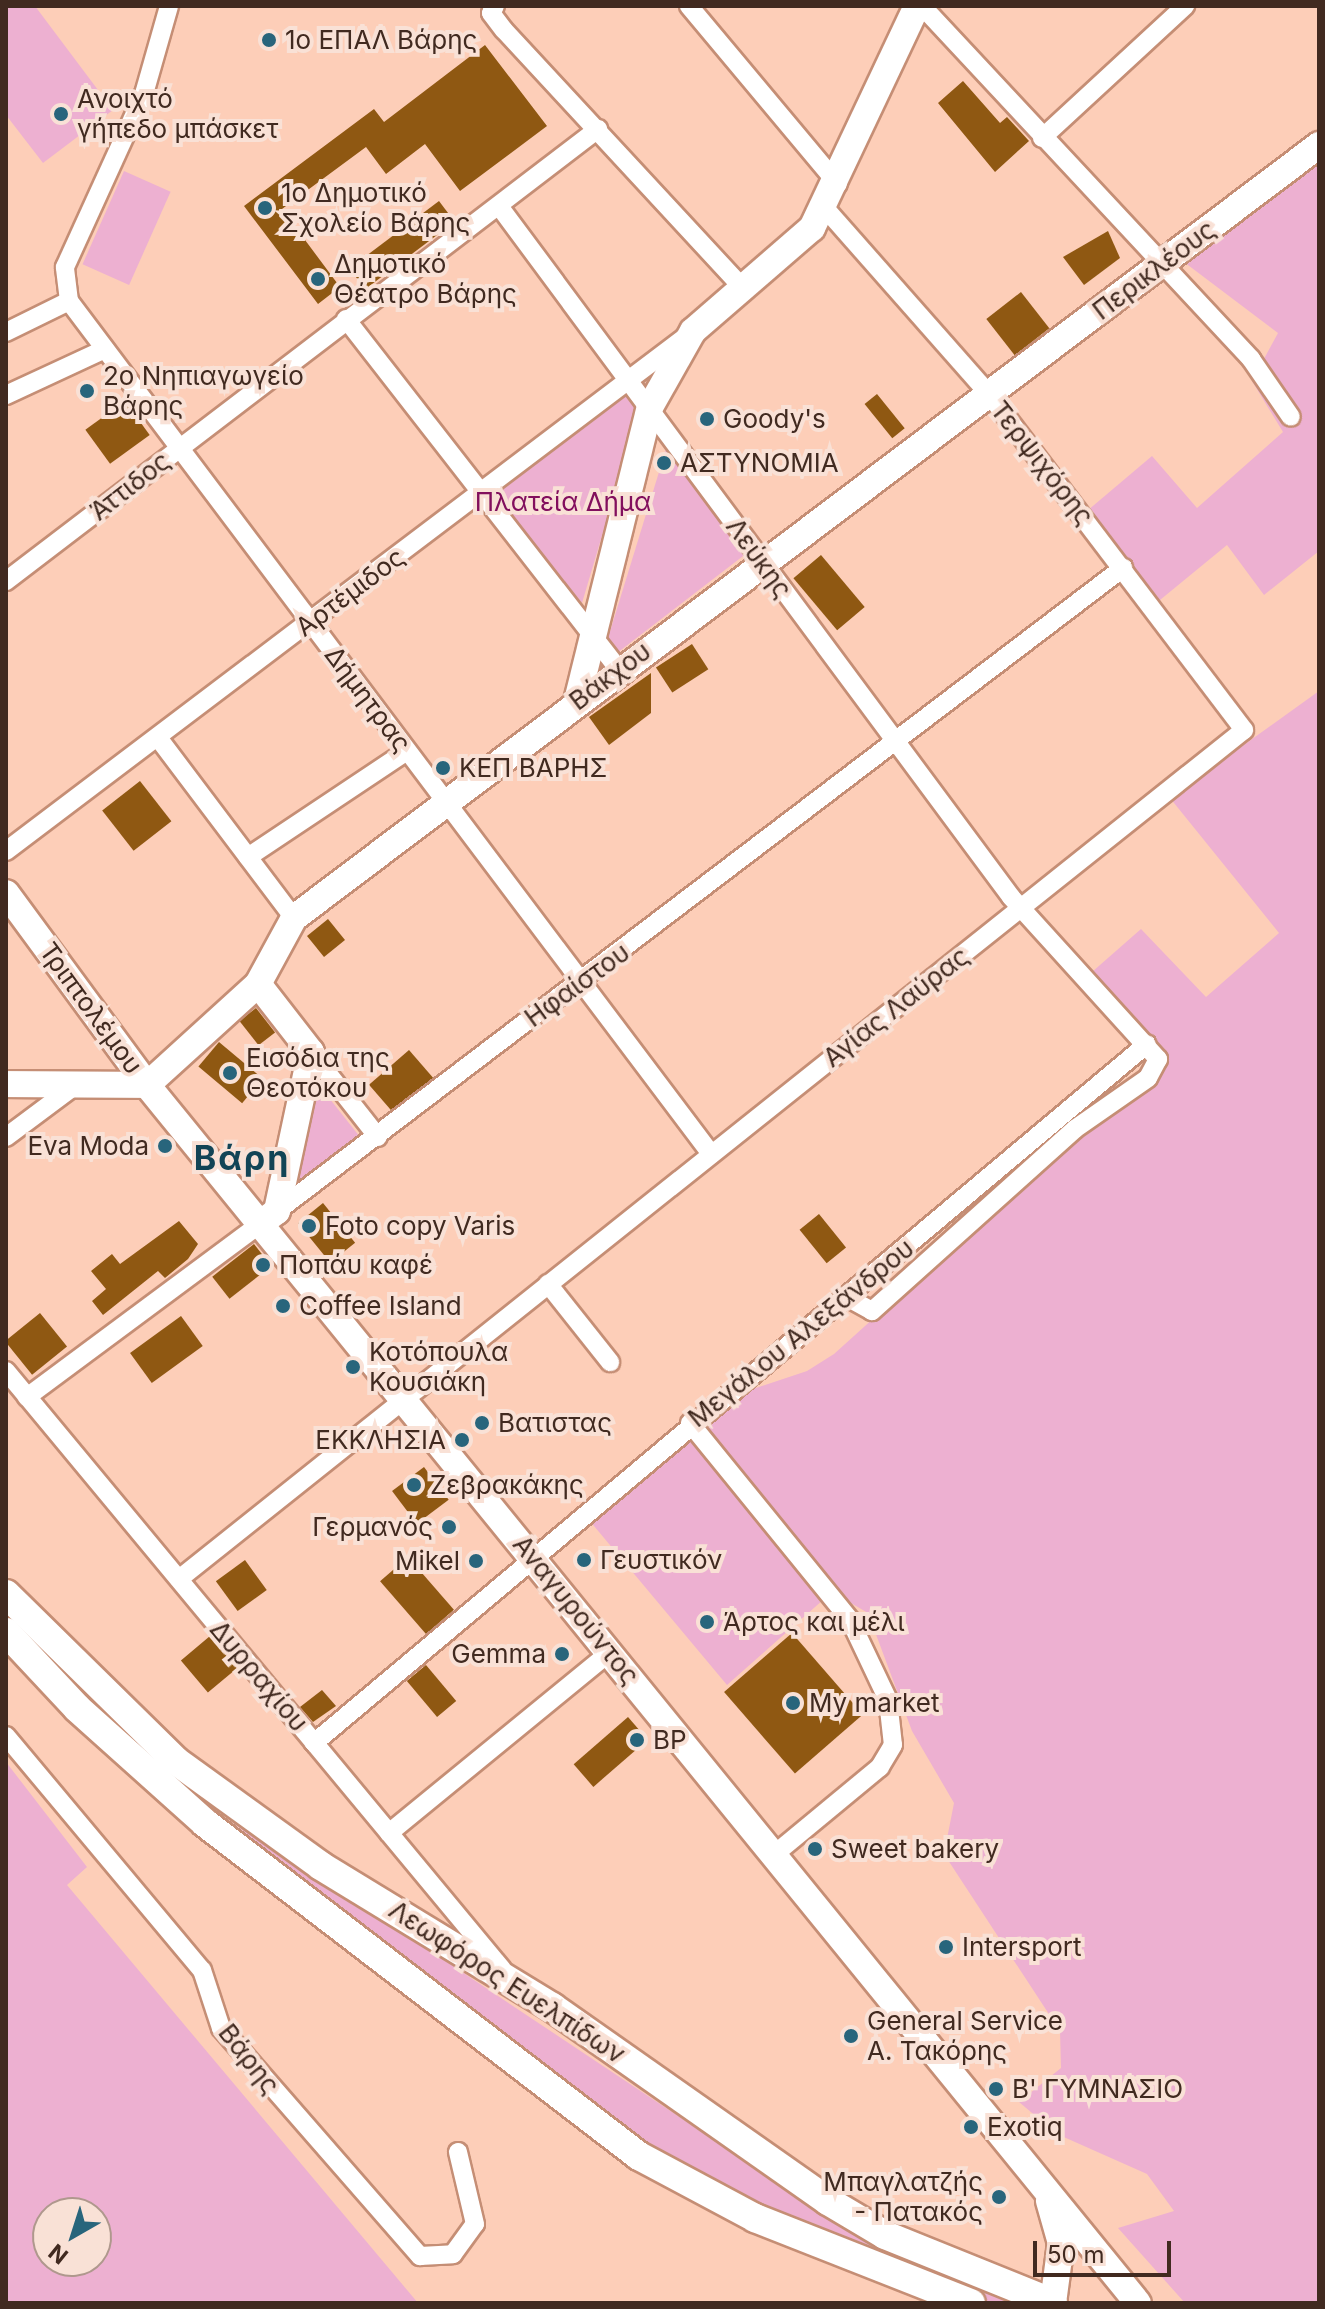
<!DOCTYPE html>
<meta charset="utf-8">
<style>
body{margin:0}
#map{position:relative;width:1325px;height:2309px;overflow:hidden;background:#fdceb8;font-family:Inter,sans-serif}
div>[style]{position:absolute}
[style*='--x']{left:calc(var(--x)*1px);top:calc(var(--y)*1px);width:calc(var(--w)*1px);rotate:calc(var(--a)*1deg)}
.green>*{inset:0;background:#edb0d1;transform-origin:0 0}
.building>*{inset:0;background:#8f5812;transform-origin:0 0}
.roads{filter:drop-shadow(2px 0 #c58e75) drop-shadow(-2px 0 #c58e75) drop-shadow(0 2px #c58e75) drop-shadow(0 -2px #c58e75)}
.street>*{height:18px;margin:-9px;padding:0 9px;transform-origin:9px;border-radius:9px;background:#fff}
.secondary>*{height:26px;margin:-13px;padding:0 13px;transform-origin:13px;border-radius:13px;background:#fff}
.primary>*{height:28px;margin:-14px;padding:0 14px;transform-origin:14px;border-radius:14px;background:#fff}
.dots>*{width:22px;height:22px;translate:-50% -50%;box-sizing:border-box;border:4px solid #f9e1d6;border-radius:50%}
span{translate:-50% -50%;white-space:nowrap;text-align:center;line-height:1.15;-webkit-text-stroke:8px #f9e1d6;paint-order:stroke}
.poi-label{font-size:26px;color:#412a20}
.left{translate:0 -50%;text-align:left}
.right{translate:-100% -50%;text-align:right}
.street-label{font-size:26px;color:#412a20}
.park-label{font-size:26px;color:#820f5d}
.district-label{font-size:34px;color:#124456;font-weight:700;letter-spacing:2px}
.frame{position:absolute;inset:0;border:8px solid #412a20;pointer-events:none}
.north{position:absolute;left:32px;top:2197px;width:80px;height:80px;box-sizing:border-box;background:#f9e1d6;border:2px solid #af988d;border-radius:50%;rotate:219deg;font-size:22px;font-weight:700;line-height:32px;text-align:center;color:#412a20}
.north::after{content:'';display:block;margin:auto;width:28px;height:36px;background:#28657c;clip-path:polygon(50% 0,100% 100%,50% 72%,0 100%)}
.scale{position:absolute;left:1033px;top:2241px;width:138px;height:36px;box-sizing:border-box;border:4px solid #412a20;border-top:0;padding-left:10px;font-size:24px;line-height:28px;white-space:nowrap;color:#412a20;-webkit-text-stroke:6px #f9e1d6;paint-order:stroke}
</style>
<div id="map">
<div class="green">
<i style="clip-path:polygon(6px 6px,35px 6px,113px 110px,43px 163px,6px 115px)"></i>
<i style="clip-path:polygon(1319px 163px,1319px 551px,1264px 595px,1227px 545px,1160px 600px,1087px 511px,1152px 456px,1197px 508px,1283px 432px,1252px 381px,1278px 333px,1176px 256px)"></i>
<i style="left:124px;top:171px;width:51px;height:102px;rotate:24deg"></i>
<i style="clip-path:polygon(626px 394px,639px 411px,582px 603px,492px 495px)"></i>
<i style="clip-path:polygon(667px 446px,747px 553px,617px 653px,608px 638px)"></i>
<i style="clip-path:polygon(1319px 691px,1319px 2303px,1185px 2303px,1118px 2228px,1174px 2211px,1147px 2174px,1057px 2134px,1019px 2102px,1061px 2068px,1060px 2031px,944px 1854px,954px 1803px,912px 1731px,868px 1613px,832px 1592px,727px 1685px,589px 1520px,735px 1395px,807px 1371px,834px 1354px,1163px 1057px,1092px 972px,1141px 929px,1206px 997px,1279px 933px,1170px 798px)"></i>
<i style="clip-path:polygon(318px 1084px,360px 1137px,300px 1183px,292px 1169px)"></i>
<i style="clip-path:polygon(evenodd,6px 1762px,87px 1867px,67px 1885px,418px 2303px,6px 2303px,6px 1762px,96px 2213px,96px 2261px,48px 2261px,48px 2213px,96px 2213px)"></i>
<i style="clip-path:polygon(210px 1804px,843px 2226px,1009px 2303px,989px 2303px,834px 2243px,684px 2175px,548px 2079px)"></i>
</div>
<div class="building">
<i style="clip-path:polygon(485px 45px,547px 126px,460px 191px,425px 144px,386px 174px,366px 147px,282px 209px,340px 287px,318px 304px,244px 206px,374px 109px,384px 122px)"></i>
<i style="clip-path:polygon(963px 81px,1000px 123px,1007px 117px,1029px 141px,995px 172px,938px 103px)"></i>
<i style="left:439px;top:201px;width:26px;height:112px;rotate:53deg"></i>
<i style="clip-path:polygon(1108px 231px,1120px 258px,1084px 285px,1063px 257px)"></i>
<i style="left:1021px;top:292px;width:46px;height:44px;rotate:52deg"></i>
<i style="left:877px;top:394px;width:44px;height:16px;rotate:51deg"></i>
<i style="left:125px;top:401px;width:42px;height:49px;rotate:54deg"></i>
<i style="left:821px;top:555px;width:68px;height:36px;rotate:50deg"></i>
<i style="left:692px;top:644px;width:30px;height:43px;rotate:57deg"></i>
<i style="clip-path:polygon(651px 673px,651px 713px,609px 745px,589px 717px)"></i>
<i style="left:140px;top:781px;width:51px;height:48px;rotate:52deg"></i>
<i style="left:328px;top:919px;width:27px;height:27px;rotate:51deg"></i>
<i style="left:256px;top:1008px;width:31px;height:21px;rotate:52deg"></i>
<i style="left:219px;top:1042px;width:57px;height:32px;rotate:40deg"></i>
<i style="left:409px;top:1050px;width:37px;height:53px;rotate:49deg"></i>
<i style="left:323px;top:1203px;width:51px;height:32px;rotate:51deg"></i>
<i style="left:819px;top:1214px;width:43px;height:25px;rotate:51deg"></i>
<i style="clip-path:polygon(179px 1221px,198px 1244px,188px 1259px,165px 1278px,158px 1271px,103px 1315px,92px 1301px,106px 1289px,91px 1271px,112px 1254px,120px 1264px)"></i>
<i style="left:254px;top:1244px;width:28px;height:53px;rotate:52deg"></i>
<i style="left:40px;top:1313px;width:43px;height:45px;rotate:51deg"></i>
<i style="left:181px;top:1316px;width:37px;height:63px;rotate:54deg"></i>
<i style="left:424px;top:1467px;width:41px;height:40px;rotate:53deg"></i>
<i style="left:408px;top:1557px;width:70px;height:37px;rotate:49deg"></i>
<i style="left:245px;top:1560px;width:37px;height:36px;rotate:54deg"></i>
<i style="left:792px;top:1633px;width:108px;height:90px;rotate:49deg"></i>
<i style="left:210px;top:1636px;width:42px;height:38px;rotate:50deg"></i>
<i style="left:426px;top:1665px;width:47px;height:25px;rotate:50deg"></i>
<i style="clip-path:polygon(322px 1690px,336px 1706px,313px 1722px,300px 1707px)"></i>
<i style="left:628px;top:1717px;width:30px;height:72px;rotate:49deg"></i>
</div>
<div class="roads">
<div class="street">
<i style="--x:495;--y:6;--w:8;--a:120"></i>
<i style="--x:491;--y:13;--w:21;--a:53"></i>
<i style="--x:504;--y:30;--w:350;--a:47.2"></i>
<i style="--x:689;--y:6;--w:232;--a:50.1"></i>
<i style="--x:922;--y:6;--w:483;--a:47"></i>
<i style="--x:1251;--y:359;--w:70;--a:55.4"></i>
<i style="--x:1042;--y:138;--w:195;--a:-42.7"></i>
<i style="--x:499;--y:206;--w:860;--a:53.46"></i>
<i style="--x:1011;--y:897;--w:219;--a:47.8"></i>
<i style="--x:1158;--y:1059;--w:21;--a:118"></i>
<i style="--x:1148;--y:1078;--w:89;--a:145.1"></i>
<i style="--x:1075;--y:1129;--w:273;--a:138.1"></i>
<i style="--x:872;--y:1311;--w:26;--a:-151"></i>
<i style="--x:69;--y:301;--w:1068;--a:53.03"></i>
<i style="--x:69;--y:301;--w:34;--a:-97"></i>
<i style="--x:65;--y:267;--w:190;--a:-65.5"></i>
<i style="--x:144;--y:94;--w:91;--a:-74.1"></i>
<i style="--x:346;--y:319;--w:445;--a:52.1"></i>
<i style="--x:6;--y:332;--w:70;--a:-26.2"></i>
<i style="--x:6;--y:395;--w:109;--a:-24.9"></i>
<i style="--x:6;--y:581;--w:745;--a:-37.36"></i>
<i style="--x:159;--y:739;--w:224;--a:53"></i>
<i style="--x:6;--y:851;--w:850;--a:-37.11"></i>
<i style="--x:248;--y:857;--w:191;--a:-33.7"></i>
<i style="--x:311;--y:1052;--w:108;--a:51.8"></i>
<i style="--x:6;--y:1137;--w:89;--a:-36.7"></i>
<i style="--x:277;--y:1211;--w:1063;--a:-37.24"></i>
<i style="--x:548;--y:1284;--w:100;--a:51.5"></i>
<i style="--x:6;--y:1371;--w:777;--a:50.33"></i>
<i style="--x:27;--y:1397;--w:290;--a:-36.6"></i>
<i style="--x:690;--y:1423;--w:254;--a:50.9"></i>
<i style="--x:850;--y:1620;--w:89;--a:64.6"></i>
<i style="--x:888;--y:1700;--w:45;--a:83.7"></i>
<i style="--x:893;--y:1745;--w:26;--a:121"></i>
<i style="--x:880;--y:1767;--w:135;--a:140.4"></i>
<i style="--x:179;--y:1579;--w:1362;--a:-38.56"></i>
<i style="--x:1244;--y:730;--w:423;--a:-127.2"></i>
<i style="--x:988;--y:393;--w:247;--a:-131.4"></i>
<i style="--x:6;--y:1736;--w:305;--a:50.1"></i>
<i style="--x:202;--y:1970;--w:61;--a:71.9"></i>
<i style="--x:221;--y:2028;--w:303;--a:48.9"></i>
<i style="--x:420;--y:2256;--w:33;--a:-3"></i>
<i style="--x:453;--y:2254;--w:37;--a:-54"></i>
<i style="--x:475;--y:2224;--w:74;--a:-103.3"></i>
<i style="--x:314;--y:1743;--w:1087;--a:-40"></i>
<i style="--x:389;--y:1833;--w:286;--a:-39.3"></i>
</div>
<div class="secondary">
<i style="--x:577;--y:701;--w:303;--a:-76.1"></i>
<i style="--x:650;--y:407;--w:87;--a:-60.5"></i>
<i style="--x:693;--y:331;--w:157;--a:-40.9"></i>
<i style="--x:812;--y:228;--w:246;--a:-64.7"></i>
<i style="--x:6;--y:893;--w:238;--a:53.7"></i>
<i style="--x:147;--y:1085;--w:1570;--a:50.87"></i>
<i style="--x:258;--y:984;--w:86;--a:52.1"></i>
<i style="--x:311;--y:1052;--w:163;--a:102.1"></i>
<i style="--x:277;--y:1211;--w:21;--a:143"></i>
<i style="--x:6;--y:1084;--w:141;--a:0.4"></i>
<i style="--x:147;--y:1085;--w:150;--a:-42.3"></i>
<i style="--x:258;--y:984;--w:75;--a:-61.4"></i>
<i style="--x:294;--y:918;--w:1284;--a:-37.02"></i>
<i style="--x:1049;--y:2201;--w:44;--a:74.1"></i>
<i style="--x:1061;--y:2243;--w:61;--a:97.6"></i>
</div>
<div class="primary">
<i style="--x:6;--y:1594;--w:238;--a:44.5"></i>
<i style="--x:176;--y:1761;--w:179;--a:35.9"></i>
<i style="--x:321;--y:1866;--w:271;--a:31.4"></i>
<i style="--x:552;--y:2007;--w:337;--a:35.1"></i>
<i style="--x:828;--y:2201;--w:66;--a:30.8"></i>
<i style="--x:885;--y:2235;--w:181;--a:22"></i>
<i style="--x:6;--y:1632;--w:104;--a:46.9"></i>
<i style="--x:77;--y:1708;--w:172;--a:41.9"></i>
<i style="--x:205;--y:1823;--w:547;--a:37.5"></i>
<i style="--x:639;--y:2156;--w:132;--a:28.1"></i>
<i style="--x:755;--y:2218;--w:232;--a:21.5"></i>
</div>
</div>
<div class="dots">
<i style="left:269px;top:40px;background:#28657c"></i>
<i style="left:61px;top:114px;background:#28657c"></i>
<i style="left:265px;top:208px;background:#28657c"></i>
<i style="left:318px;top:279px;background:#28657c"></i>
<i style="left:87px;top:391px;background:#28657c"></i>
<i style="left:707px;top:419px;background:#28657c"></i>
<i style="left:664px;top:463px;background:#28657c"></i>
<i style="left:443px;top:768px;background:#28657c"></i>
<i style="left:230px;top:1073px;background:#28657c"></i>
<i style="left:165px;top:1146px;background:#28657c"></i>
<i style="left:309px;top:1226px;background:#28657c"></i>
<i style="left:263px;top:1265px;background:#28657c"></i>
<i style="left:283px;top:1306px;background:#28657c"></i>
<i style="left:353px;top:1367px;background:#28657c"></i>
<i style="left:482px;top:1423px;background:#28657c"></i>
<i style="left:462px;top:1440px;background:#28657c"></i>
<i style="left:414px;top:1485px;background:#28657c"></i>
<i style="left:449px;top:1527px;background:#28657c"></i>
<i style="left:584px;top:1560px;background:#28657c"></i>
<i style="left:476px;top:1561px;background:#28657c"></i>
<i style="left:707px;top:1622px;background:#28657c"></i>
<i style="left:562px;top:1654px;background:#28657c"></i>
<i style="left:793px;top:1703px;background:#28657c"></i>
<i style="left:637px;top:1740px;background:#28657c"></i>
<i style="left:815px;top:1849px;background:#28657c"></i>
<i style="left:946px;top:1947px;background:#28657c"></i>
<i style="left:851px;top:2036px;background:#28657c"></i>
<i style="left:996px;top:2089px;background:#28657c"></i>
<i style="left:971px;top:2127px;background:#28657c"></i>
<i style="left:999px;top:2197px;background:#28657c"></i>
</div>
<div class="poi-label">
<span class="left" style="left:285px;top:40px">1ο ΕΠΑΛ Βάρης</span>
<span class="left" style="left:77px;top:114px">Ανοιχτό<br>γήπεδο μπάσκετ</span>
<span class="left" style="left:281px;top:208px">1ο Δημοτικό<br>Σχολείο Βάρης</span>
<span class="left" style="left:334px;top:279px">Δημοτικό<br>Θέατρο Βάρης</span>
<span class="left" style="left:103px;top:391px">2ο Νηπιαγωγείο<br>Βάρης</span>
<span class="left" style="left:723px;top:419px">Goody's</span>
<span class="left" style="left:680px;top:463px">ΑΣΤΥΝΟΜΙΑ</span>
<span class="left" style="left:459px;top:768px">ΚΕΠ ΒΑΡΗΣ</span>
<span class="left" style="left:246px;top:1073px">Εισόδια της<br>Θεοτόκου</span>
<span class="right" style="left:149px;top:1146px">Eva Moda</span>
<span class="left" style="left:325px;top:1226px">Foto copy Varis</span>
<span class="left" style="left:279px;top:1265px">Ποπάυ καφέ</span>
<span class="left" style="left:299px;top:1306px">Coffee Island</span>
<span class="left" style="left:369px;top:1367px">Κοτόπουλα<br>Κουσιάκη</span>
<span class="left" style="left:498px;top:1423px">Βατιστας</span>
<span class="right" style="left:446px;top:1440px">ΕΚΚΛΗΣΙΑ</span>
<span class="left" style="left:430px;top:1485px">Ζεβρακάκης</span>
<span class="right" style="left:433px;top:1527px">Γερμανός</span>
<span class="left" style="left:600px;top:1560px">Γευστικόν</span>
<span class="right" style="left:460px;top:1561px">Mikel</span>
<span class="left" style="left:723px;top:1622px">Άρτος και μέλι</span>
<span class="right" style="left:546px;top:1654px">Gemma</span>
<span class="left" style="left:809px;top:1703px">My market</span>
<span class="left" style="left:653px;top:1740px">BP</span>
<span class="left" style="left:831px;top:1849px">Sweet bakery</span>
<span class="left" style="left:962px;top:1947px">Intersport</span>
<span class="left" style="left:867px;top:2036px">General Service<br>Α. Τακόρης</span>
<span class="left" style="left:1012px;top:2089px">Β' ΓΥΜΝΑΣΙΟ</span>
<span class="left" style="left:987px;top:2127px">Exotiq</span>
<span class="right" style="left:983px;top:2197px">Μπαγλατζής<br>- Πατακός</span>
</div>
<div class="street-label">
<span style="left:1154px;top:270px;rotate:-37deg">Περικλέους</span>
<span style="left:1042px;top:463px;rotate:52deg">Τερψιχόρης</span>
<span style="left:130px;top:486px;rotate:-38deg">Άττιδος</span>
<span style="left:759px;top:558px;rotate:54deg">Λεύκης</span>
<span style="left:350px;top:592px;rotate:-37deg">Αρτέμιδος</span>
<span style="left:610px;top:676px;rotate:-37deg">Βάκχου</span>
<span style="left:368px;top:699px;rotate:53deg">Δήμητρας</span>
<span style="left:577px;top:985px;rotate:-36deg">Ηφαίστου</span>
<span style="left:896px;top:1007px;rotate:-38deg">Αγίας Λαύρας</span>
<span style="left:91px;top:1008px;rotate:54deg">Τριπτολέμου</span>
<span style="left:801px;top:1333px;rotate:-39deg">Μεγάλου Αλεξάνδρου</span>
<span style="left:576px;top:1610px;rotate:51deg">Αναγυρούντος</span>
<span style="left:259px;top:1676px;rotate:50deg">Δυρραχίου</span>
<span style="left:507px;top:1982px;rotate:33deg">Λεωφόρος Ευελπίδων</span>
<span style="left:249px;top:2059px;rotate:52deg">Βάρης</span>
</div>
<div class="park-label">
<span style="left:563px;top:502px">Πλατεία Δήμα</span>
</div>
<div class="district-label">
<span style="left:242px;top:1158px">Βάρη</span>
</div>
<div class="frame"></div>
<div class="north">N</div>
<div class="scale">50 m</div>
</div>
